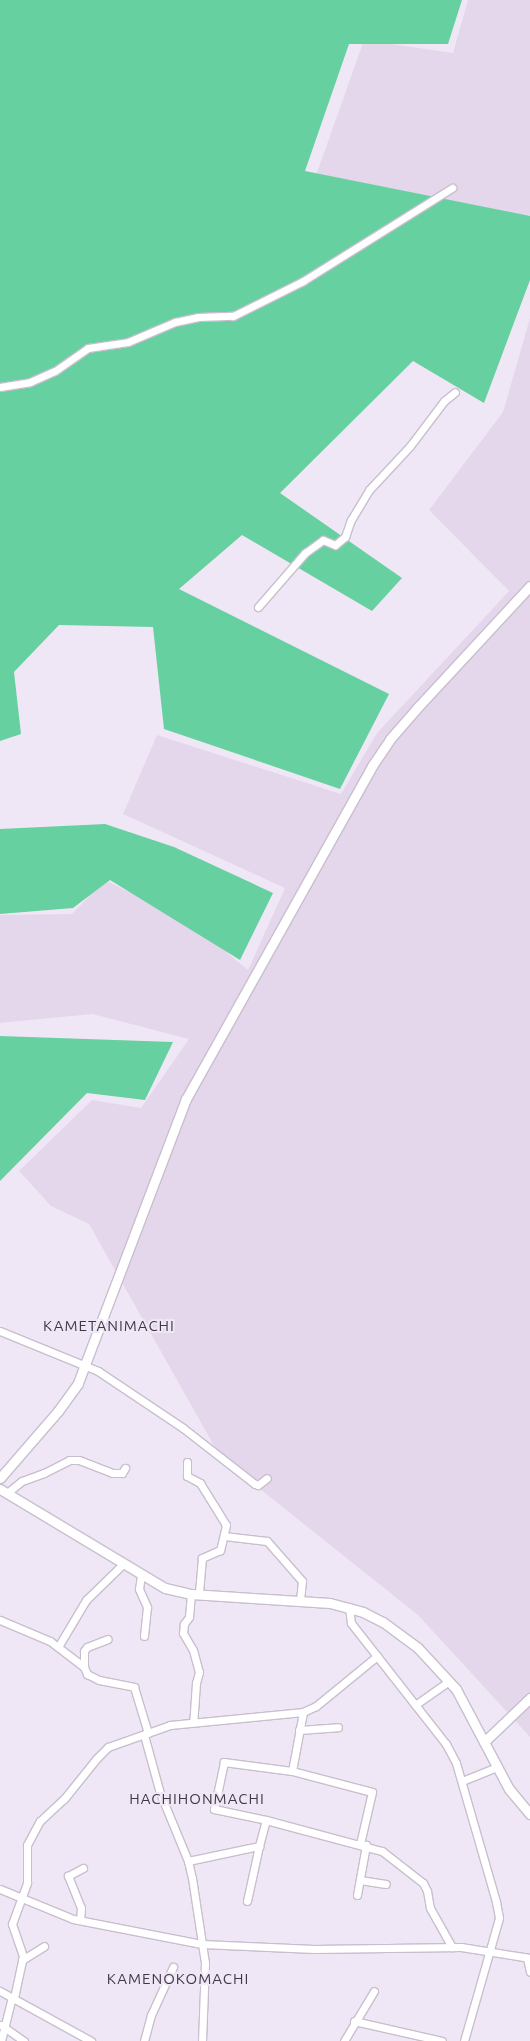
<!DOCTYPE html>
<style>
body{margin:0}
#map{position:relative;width:530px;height:2041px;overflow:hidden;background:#f0e7f6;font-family:Ubuntu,sans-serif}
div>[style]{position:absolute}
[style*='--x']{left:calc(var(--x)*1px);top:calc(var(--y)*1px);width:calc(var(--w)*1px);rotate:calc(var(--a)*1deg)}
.industrial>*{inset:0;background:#e5d7eb}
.forest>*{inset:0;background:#67d0a0}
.roads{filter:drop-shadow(1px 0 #c8bfce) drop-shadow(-1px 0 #c8bfce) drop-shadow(0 1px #c8bfce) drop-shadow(0 -1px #c8bfce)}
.street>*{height:7px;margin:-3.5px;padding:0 3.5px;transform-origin:3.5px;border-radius:3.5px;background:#fff}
.secondary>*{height:9px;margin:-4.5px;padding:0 4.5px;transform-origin:4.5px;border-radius:4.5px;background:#fff}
span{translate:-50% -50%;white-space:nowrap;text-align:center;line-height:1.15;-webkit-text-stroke:4px #f0e7f6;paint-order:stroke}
.quarter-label{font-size:15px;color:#403945;letter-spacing:1px}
</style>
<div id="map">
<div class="industrial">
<i style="clip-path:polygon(468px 0,530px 0,530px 223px,314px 181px,364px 40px,453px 53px)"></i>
<i style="clip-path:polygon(530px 318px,530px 1737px,418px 1615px,221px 1458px,89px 1224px,51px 1206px,19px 1171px,92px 1100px,141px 1108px,189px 1039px,92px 1014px,0 1023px,0 915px,72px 914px,105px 880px,191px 923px,248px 970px,285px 888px,123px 814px,157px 735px,341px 794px,377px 733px,509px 591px,429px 510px,503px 412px)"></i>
</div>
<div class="forest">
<i style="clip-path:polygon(0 0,462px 0,448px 44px,349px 44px,305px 171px,530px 216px,530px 280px,484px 403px,413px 361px,280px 493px,402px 578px,372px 611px,242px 535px,179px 589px,389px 694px,340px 789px,164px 729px,153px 627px,59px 625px,14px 672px,21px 734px,0 741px)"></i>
<i style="clip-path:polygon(105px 824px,174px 847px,273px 893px,240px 960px,110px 880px,73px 908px,0 914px,0 829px)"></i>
<i style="clip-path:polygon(0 1036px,173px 1042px,145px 1100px,87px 1093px,0 1181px)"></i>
</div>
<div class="roads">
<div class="street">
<i style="--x:0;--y:387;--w:30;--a:-9"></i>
<i style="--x:30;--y:382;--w:27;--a:-24"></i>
<i style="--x:55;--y:371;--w:40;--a:-34.9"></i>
<i style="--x:88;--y:348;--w:40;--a:-8.5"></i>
<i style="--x:128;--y:342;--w:51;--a:-23.1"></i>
<i style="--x:175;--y:322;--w:24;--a:-12"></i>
<i style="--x:198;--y:317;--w:35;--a:-2"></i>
<i style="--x:233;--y:316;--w:78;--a:-26.6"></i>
<i style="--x:303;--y:281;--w:176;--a:-32"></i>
<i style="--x:258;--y:607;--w:72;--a:-49"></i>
<i style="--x:305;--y:553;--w:22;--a:-36"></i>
<i style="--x:323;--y:540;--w:13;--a:23"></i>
<i style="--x:335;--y:545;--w:13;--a:-39"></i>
<i style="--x:345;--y:537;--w:18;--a:-71"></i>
<i style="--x:351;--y:520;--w:35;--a:-59"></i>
<i style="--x:369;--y:490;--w:60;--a:-47"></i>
<i style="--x:410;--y:446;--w:56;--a:-52.9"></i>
<i style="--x:444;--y:401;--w:14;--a:-39"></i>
<i style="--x:0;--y:1331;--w:106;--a:22.2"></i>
<i style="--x:98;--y:1371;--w:102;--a:33.8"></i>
<i style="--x:183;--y:1428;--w:91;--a:37.9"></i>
<i style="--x:255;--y:1484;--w:3;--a:18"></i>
<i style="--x:258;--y:1485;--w:11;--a:-38"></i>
<i style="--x:187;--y:1462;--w:14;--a:90"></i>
<i style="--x:187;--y:1476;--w:15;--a:28"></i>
<i style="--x:200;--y:1483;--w:49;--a:58.2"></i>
<i style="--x:226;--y:1525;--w:26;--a:103"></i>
<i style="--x:220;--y:1550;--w:20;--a:156"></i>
<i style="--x:202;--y:1558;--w:37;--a:95"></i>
<i style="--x:7;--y:1493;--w:19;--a:-39"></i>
<i style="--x:22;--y:1481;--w:23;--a:-20"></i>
<i style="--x:44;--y:1473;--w:28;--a:-27"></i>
<i style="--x:69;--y:1460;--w:10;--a:0"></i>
<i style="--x:79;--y:1460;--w:36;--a:21"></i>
<i style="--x:113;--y:1473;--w:9;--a:0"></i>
<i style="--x:122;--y:1473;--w:6;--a:-59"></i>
<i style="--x:224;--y:1536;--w:43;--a:6.6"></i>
<i style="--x:267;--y:1541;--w:53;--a:48.8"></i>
<i style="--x:302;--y:1581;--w:20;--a:96"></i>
<i style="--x:141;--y:1575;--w:14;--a:98"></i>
<i style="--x:139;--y:1589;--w:20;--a:66"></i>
<i style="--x:147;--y:1607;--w:29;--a:96"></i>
<i style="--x:191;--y:1594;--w:23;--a:95"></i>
<i style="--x:189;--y:1617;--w:9;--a:126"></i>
<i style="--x:184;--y:1624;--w:9;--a:96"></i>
<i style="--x:183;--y:1633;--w:20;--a:60"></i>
<i style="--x:193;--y:1650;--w:23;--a:75"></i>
<i style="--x:199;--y:1672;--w:11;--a:105"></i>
<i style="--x:196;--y:1683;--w:39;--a:94"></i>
<i style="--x:349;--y:1607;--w:16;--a:83"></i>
<i style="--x:351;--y:1623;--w:154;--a:51.9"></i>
<i style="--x:446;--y:1744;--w:21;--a:62"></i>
<i style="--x:456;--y:1763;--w:145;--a:73.9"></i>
<i style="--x:496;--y:1902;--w:16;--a:79"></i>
<i style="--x:499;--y:1918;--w:128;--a:105.9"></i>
<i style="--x:0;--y:1620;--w:54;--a:22.8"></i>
<i style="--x:50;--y:1641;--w:43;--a:37.4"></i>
<i style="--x:84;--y:1667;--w:8;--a:67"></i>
<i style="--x:87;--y:1674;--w:13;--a:27"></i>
<i style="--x:99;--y:1680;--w:36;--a:11"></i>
<i style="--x:134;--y:1687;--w:48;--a:73.1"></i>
<i style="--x:58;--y:1647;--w:55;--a:-59.2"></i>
<i style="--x:86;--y:1600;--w:52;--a:-44.2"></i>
<i style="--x:84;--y:1667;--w:16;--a:-90"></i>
<i style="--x:84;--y:1651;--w:5;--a:-53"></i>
<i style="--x:87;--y:1647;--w:22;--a:-21"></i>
<i style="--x:415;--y:1705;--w:42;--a:-35.2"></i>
<i style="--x:299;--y:1730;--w:39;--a:-4"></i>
<i style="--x:144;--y:1735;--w:60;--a:74.6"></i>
<i style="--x:160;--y:1793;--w:74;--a:67.6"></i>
<i style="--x:188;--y:1861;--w:17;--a:77"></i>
<i style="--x:192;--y:1878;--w:86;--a:81.3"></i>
<i style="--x:205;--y:1963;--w:78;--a:92.2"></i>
<i style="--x:292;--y:1771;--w:60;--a:-79.4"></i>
<i style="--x:462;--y:1781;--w:37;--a:-22"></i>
<i style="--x:360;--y:1844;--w:53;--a:-77"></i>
<i style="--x:372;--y:1792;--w:83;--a:-165.3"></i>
<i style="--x:292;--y:1771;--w:69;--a:-172.5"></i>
<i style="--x:224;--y:1762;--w:48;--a:102"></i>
<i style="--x:214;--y:1809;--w:53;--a:11.9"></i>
<i style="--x:266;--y:1820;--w:120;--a:15"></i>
<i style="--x:382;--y:1851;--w:52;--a:38"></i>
<i style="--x:423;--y:1883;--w:9;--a:63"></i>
<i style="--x:427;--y:1891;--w:17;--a:80"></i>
<i style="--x:430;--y:1908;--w:45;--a:60.6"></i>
<i style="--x:188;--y:1861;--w:73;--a:-11.9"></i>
<i style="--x:259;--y:1846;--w:27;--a:-75"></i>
<i style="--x:360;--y:1880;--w:26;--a:9"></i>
<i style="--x:0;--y:1889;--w:79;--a:22.3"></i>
<i style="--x:73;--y:1919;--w:131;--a:11"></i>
<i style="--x:202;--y:1944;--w:112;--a:2.6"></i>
<i style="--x:314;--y:1949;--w:147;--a:-0.8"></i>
<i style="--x:461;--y:1947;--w:70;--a:9.1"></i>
<i style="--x:357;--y:1895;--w:51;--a:-79.8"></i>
<i style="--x:247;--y:1901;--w:56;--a:-77.7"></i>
<i style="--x:80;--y:1920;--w:12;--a:-85"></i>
<i style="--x:81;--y:1908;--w:35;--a:-112"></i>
<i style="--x:68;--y:1876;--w:17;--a:-28"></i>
<i style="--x:527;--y:1958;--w:14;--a:78"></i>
<i style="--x:22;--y:1960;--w:26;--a:-32"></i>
<i style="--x:0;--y:1991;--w:104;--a:28.8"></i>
<i style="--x:14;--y:1998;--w:43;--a:-77.9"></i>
<i style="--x:23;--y:1956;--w:34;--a:-109"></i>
<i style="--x:12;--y:1924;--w:44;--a:-69.9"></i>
<i style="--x:27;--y:1883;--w:38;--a:-90"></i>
<i style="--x:27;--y:1845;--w:27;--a:-62"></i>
<i style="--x:40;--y:1821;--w:33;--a:-43"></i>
<i style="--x:64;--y:1799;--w:51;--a:-51.3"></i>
<i style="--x:96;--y:1759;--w:17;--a:-45"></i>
<i style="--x:108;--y:1747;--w:66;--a:-19.5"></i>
<i style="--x:170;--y:1725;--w:134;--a:-5.6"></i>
<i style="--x:303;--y:1712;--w:14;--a:-25"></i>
<i style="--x:316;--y:1706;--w:79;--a:-39.3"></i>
<i style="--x:354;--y:2021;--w:90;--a:12.8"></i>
<i style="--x:1;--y:2025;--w:28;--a:35"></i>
<i style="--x:1;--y:2041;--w:45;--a:-76"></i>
<i style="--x:144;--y:2041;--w:27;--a:-75"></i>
<i style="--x:151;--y:2015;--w:53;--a:-65.4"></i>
<i style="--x:344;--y:2041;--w:58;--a:-59"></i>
</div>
<div class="secondary">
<i style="--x:0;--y:1478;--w:89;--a:-49.1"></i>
<i style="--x:58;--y:1411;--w:34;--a:-54"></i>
<i style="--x:78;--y:1383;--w:304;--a:-69.2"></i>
<i style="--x:186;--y:1099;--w:381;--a:-60.8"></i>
<i style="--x:372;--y:766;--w:32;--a:-56"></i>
<i style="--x:390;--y:739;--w:41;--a:-48.9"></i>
<i style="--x:417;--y:708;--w:166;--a:-47.2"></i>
<i style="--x:0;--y:1489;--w:192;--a:31"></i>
<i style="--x:165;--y:1588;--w:27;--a:13"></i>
<i style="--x:191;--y:1594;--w:139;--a:3.7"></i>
<i style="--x:330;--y:1603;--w:34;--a:15"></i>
<i style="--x:363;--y:1612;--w:22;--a:27"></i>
<i style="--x:383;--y:1622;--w:44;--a:36.6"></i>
<i style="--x:418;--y:1648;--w:56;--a:47.2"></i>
<i style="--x:456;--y:1689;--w:113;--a:62.1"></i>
<i style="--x:509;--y:1789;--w:33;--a:50"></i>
<i style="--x:484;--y:1742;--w:64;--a:-43.7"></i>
</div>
</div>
<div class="quarter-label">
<span style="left:109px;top:1326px">KAMETANIMACHI</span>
<span style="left:197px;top:1799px">HACHIHONMACHI</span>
<span style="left:178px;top:1979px">KAMENOKOMACHI</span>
</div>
</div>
